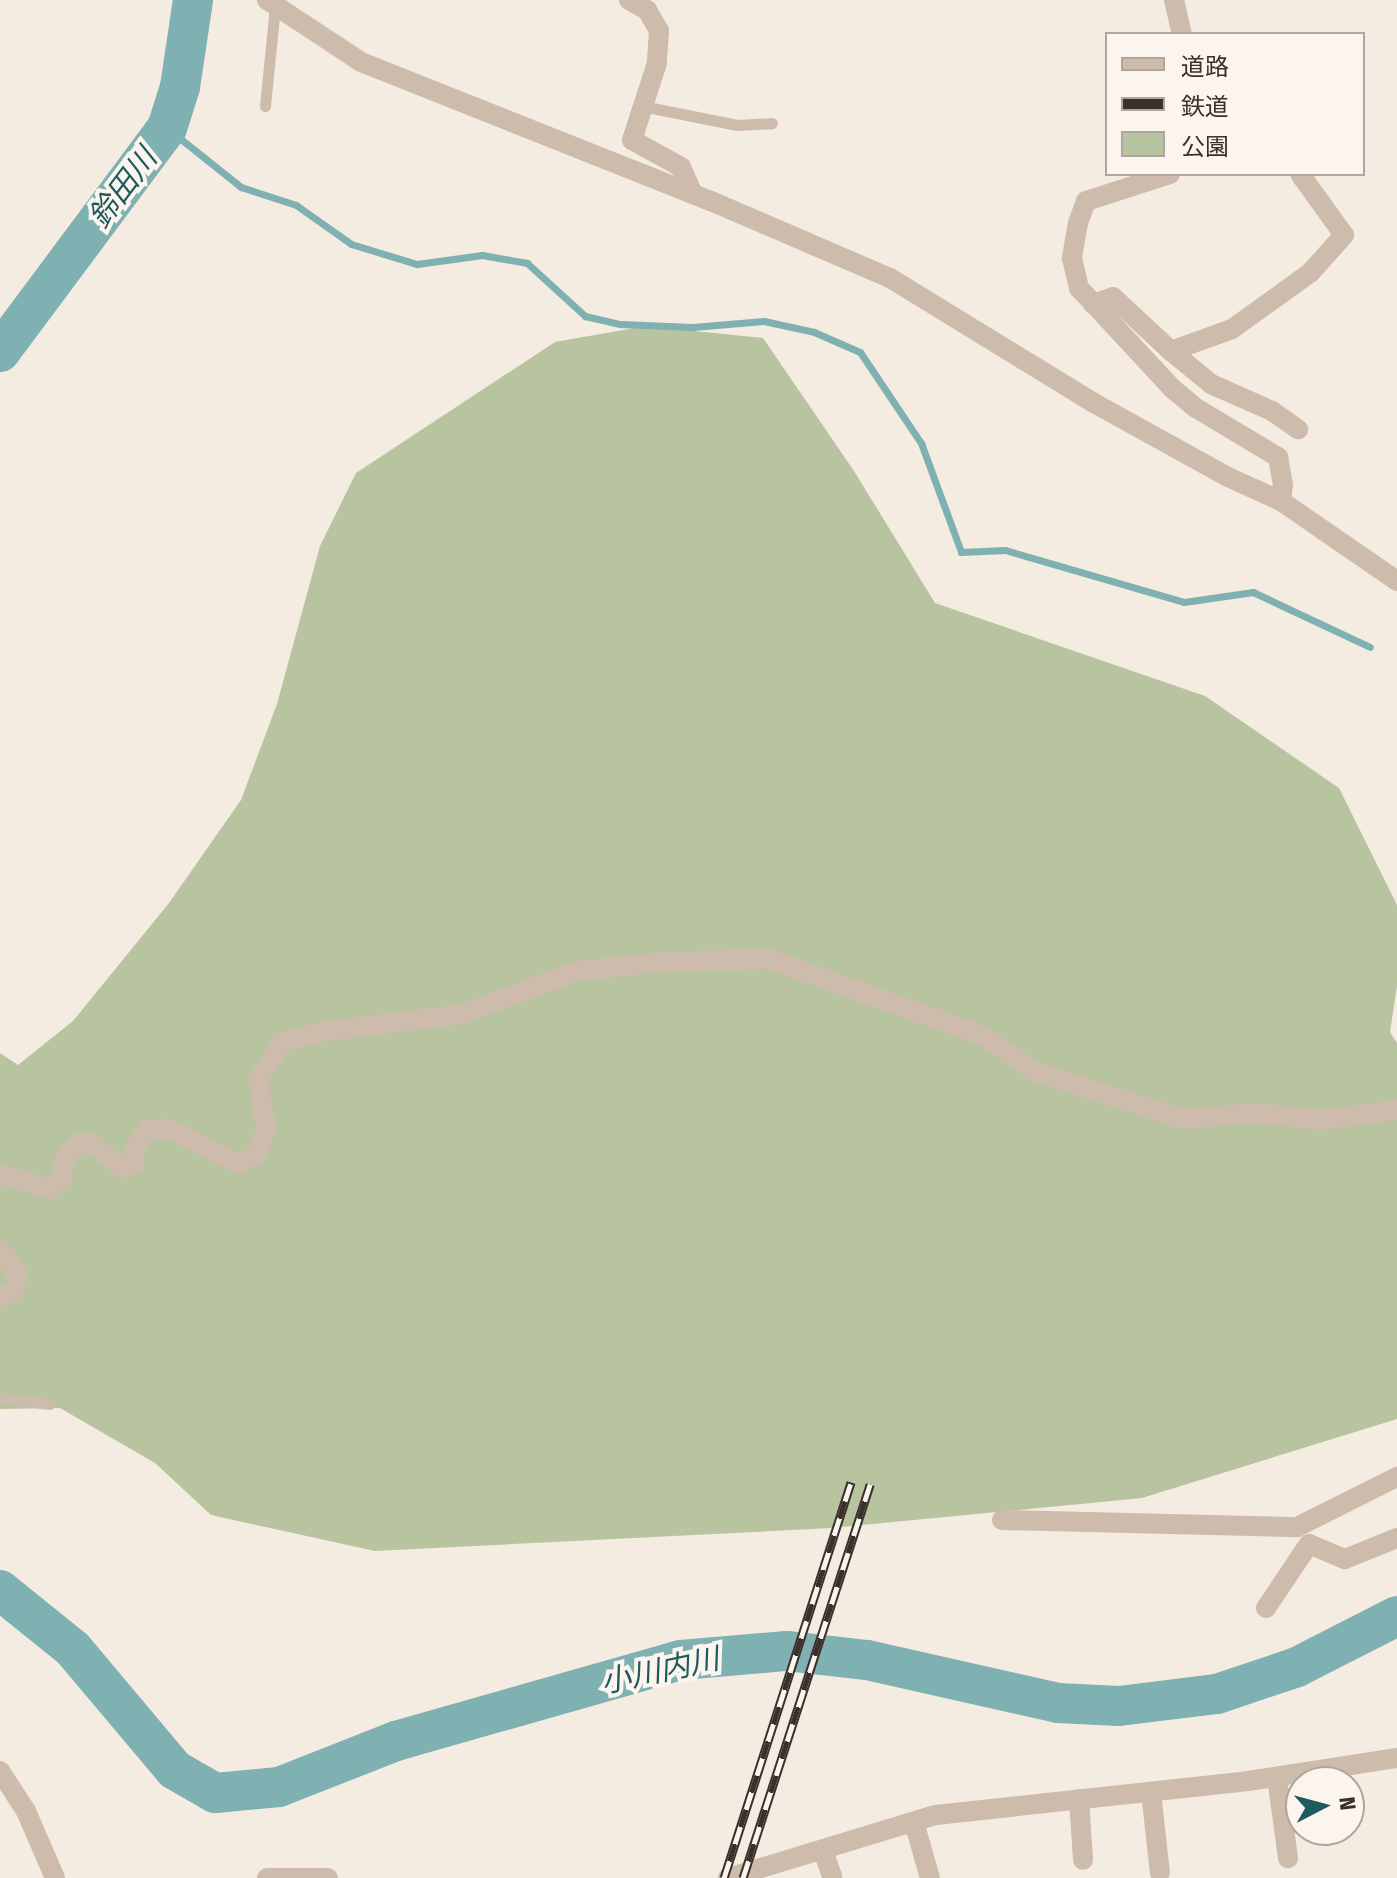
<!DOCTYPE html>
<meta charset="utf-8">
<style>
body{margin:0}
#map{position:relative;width:1397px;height:1878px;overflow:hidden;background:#f4ebe1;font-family:"Fira Sans Condensed","Noto Sans JP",sans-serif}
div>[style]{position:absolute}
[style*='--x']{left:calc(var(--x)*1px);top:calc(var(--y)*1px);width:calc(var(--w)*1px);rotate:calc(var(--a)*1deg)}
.green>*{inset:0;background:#b8c4a0}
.stream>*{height:7px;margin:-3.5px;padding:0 3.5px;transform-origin:3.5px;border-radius:3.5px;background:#7fb0b2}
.river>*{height:40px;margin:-20px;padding:0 20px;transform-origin:20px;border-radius:20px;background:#7fb0b2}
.lane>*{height:11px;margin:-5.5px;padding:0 5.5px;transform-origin:5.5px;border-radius:5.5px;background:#cdbbac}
.street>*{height:20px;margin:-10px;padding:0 10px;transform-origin:10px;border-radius:10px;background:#cdbbac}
.rail>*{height:9px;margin-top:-4.5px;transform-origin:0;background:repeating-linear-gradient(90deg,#fbf5ee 0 18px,#3b302b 0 36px);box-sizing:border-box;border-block:2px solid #3b302b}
span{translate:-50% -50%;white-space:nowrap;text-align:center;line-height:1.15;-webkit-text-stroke:8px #fbf5ee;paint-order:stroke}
.water-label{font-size:30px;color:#1f5a5e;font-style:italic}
.legend{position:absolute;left:1105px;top:32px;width:260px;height:144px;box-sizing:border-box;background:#fbf5ee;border:2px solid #aea6a0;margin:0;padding:10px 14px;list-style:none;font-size:24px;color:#3b302b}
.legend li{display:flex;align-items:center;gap:16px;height:40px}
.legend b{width:40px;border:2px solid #aea6a0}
.north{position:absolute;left:1285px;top:1766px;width:80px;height:80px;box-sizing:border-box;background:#fbf5ee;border:2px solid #aea6a0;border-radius:50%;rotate:84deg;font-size:22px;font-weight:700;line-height:32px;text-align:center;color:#3b302b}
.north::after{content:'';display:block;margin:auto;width:28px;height:36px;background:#1f5a5e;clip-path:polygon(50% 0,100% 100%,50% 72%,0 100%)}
</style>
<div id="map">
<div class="green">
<i style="clip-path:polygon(646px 326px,763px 338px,854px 471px,935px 603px,1205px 696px,1339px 788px,1397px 905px,1397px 986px,1390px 1032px,1397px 1043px,1397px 1419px,1142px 1498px,831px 1528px,375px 1551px,211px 1515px,155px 1463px,60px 1408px,0 1409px,0 1053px,18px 1065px,73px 1021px,169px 903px,241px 800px,277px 704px,320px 546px,356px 473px,555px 342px)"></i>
</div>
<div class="stream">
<i style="--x:167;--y:128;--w:95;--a:38.6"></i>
<i style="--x:241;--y:187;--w:58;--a:18.1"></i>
<i style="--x:296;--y:205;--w:67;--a:35.3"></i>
<i style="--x:351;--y:244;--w:69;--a:16.9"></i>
<i style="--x:417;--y:264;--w:66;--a:-7.9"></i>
<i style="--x:482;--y:255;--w:46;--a:10.1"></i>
<i style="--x:527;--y:263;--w:79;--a:42.4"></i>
<i style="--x:585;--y:316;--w:36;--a:13"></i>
<i style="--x:620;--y:324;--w:73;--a:2.4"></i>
<i style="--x:693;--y:327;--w:71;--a:-4.8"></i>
<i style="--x:764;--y:321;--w:51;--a:12.4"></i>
<i style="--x:814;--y:332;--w:50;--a:23.5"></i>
<i style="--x:860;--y:352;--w:110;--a:56.2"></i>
<i style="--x:921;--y:443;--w:116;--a:69.8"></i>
<i style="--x:961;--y:552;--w:44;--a:-2.6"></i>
<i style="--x:1005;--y:550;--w:186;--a:16.2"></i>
<i style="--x:1184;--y:602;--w:70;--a:-8.2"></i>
<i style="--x:1253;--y:592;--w:129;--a:25.2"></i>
</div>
<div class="river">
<i style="--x:0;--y:352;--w:279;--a:-53.3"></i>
<i style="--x:167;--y:128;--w:43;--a:-72.4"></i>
<i style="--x:180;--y:87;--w:88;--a:-81.5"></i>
<i style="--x:0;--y:1590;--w:94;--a:38.9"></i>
<i style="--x:73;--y:1649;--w:158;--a:49.9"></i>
<i style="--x:175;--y:1770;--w:46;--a:29.9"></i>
<i style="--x:215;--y:1793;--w:64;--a:-5.4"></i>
<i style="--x:279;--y:1787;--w:126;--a:-21.5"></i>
<i style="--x:396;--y:1741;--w:296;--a:-15.9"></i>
<i style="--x:681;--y:1660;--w:106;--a:-4.9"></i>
<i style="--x:787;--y:1651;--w:81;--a:6.4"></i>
<i style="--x:867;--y:1660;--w:196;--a:12.7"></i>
<i style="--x:1058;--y:1703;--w:61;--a:2.8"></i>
<i style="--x:1119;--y:1706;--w:99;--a:-7"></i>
<i style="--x:1217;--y:1694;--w:84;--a:-18.6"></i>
<i style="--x:1297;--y:1667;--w:112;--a:-27"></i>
</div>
<div class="lane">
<i style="--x:265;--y:106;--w:101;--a:-84.3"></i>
<i style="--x:642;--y:106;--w:97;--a:11.3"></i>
<i style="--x:737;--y:125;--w:35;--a:-3"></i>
<i style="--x:0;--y:1398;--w:50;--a:6.8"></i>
</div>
<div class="street">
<i style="--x:267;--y:0;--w:113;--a:33.4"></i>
<i style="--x:361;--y:62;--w:377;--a:21.7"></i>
<i style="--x:711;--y:201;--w:195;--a:23.3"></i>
<i style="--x:890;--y:278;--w:239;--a:31.5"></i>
<i style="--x:1094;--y:403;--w:153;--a:28.9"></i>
<i style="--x:1228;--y:477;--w:58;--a:24.4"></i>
<i style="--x:1281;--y:501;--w:141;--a:34.6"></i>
<i style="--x:629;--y:0;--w:21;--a:29"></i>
<i style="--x:647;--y:10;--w:24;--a:60"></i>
<i style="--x:659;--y:31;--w:32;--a:94"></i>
<i style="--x:657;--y:63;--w:81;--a:108"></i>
<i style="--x:632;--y:140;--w:56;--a:28.9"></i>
<i style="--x:681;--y:167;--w:30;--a:66"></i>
<i style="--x:1174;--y:0;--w:35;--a:77"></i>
<i style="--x:1170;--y:174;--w:88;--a:162.2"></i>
<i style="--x:1086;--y:201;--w:23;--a:110"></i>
<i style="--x:1078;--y:223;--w:36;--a:100"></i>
<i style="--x:1072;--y:258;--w:31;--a:77"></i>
<i style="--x:1079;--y:288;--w:138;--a:47.1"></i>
<i style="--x:1173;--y:389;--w:30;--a:40"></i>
<i style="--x:1196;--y:408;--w:96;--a:30.9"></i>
<i style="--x:1278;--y:457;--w:28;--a:80"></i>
<i style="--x:1283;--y:485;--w:16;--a:97"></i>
<i style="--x:1093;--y:304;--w:21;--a:-19"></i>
<i style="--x:1113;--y:297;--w:79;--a:43"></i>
<i style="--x:1171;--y:351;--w:65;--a:-19.8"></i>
<i style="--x:1232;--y:329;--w:96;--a:-35.7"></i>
<i style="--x:1310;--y:273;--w:51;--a:-48.2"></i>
<i style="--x:1344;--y:235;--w:75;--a:-125.8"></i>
<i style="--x:1171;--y:351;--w:52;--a:39.5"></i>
<i style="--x:1211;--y:384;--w:67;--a:23.9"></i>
<i style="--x:1272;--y:411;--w:32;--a:35"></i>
<i style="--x:0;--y:1174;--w:51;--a:17"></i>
<i style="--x:49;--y:1189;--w:16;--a:-38"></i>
<i style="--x:62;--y:1179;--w:22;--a:-82"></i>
<i style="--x:65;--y:1157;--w:20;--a:-45"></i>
<i style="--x:79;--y:1143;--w:12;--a:0"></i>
<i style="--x:91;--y:1143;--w:40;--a:39"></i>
<i style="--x:122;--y:1168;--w:13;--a:-18"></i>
<i style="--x:134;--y:1164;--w:18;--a:-84"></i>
<i style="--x:136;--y:1146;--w:19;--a:-55"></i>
<i style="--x:147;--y:1130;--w:21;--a:-5"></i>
<i style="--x:168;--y:1128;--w:80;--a:26.9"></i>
<i style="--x:239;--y:1164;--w:21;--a:-29"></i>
<i style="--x:257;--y:1154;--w:26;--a:-69"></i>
<i style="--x:266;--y:1130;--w:52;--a:-98.9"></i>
<i style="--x:258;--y:1079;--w:44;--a:-57"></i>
<i style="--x:282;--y:1042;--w:45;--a:-14"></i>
<i style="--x:326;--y:1031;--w:137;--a:-7.1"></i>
<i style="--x:462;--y:1014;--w:123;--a:-20.5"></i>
<i style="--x:577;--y:971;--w:84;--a:-6.1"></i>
<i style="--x:661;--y:962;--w:108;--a:-1.6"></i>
<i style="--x:769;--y:959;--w:228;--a:19.7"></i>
<i style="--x:984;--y:1036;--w:61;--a:35"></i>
<i style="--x:1034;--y:1071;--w:157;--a:17.9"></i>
<i style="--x:1183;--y:1119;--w:73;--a:-4.7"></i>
<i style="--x:1256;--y:1113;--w:64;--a:6.2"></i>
<i style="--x:1320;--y:1120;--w:78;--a:-7.4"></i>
<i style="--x:0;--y:1249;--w:32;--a:55"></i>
<i style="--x:18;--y:1275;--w:18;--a:106"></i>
<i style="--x:13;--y:1292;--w:14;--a:159"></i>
<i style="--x:1002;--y:1520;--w:295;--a:1.4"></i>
<i style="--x:1297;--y:1527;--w:112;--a:-26.6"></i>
<i style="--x:1266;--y:1608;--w:77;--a:-56.1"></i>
<i style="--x:1309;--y:1544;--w:39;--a:23"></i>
<i style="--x:1345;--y:1559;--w:56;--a:-22"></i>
<i style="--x:0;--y:1771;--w:48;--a:57"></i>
<i style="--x:26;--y:1811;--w:73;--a:66.6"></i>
<i style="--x:1277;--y:1777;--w:82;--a:82.3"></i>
<i style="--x:1151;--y:1792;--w:81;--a:83.7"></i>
<i style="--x:1079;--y:1799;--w:61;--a:86.2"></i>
<i style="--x:914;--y:1822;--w:58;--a:74.1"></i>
<i style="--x:823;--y:1851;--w:27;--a:70"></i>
<i style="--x:267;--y:1878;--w:61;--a:0"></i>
<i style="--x:728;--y:1878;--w:217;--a:-16.9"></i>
<i style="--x:936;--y:1815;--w:314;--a:-6.2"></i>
<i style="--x:1248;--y:1781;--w:151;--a:-8.8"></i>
</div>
<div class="rail">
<i style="--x:724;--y:1878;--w:416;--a:-72.2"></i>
<i style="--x:743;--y:1878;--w:414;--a:-72.1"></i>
</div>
<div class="water-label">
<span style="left:123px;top:188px;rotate:-53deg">鈴田川</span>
<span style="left:660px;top:1671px;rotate:-12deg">小川内川</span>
</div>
<ul class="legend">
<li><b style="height:10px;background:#cdbbac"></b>道路</li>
<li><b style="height:10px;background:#3b302b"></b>鉄道</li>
<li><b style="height:22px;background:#b8c4a0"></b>公園</li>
</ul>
<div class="north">N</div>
</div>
